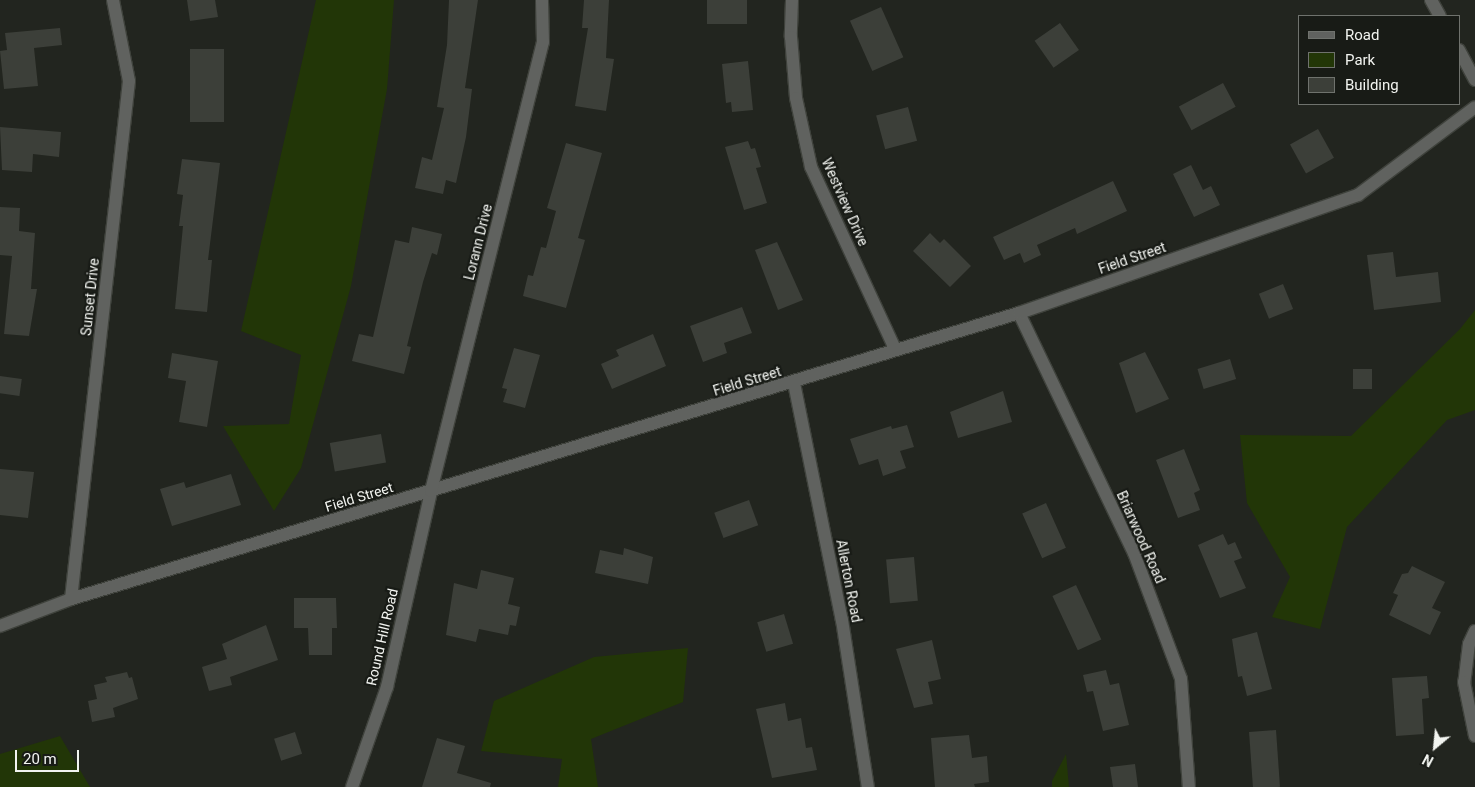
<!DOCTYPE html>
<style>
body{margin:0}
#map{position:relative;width:1475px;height:787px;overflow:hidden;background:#22251f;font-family:Roboto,sans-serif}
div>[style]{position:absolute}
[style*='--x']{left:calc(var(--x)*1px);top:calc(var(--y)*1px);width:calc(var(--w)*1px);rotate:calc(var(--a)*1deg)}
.green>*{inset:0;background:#223607}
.building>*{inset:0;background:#3c3f39;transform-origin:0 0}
.roads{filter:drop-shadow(1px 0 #3f423c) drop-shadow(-1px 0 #3f423c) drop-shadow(0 1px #3f423c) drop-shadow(0 -1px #3f423c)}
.minor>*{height:12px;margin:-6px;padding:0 6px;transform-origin:6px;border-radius:6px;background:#60625f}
span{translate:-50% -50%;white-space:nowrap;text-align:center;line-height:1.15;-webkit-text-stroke:4.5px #181b16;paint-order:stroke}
.street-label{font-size:14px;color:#f2f4f0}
.legend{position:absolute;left:1298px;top:15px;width:162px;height:90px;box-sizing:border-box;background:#181b16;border:1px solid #6f726d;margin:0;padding:6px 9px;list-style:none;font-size:15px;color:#f2f4f0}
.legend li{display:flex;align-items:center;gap:10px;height:25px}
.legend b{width:25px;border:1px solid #6f726d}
.north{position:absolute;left:1410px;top:722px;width:50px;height:50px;-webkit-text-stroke:4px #181b16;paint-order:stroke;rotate:208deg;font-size:14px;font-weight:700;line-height:20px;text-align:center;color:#f2f4f0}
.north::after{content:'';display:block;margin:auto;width:18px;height:22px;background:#f2f4f0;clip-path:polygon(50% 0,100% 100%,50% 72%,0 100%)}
.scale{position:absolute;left:15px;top:750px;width:64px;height:22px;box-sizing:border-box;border:2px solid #f2f4f0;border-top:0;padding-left:6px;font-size:15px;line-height:18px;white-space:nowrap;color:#f2f4f0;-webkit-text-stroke:4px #181b16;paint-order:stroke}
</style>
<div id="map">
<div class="green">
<i style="clip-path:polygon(316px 0,394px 0,387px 89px,351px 286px,301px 468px,274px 511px,223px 426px,289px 424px,301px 355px,241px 331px)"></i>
<i style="clip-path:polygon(1475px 310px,1475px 410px,1447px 420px,1347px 527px,1320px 629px,1272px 617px,1290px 577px,1247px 503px,1240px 435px,1351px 436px,1460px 329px)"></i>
<i style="clip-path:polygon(688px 648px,683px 702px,591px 739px,598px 787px,558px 787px,562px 759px,481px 751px,494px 701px,594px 657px)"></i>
<i style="clip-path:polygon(60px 736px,90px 787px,0 787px,0 754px)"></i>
<i style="clip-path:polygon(1066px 754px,1069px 787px,1052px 787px,1052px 781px)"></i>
</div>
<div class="building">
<i style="clip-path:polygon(187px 0,215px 0,218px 17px,190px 21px)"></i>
<i style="clip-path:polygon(449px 0,478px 0,465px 88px,472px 89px,466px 137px,456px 183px,446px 180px,443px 194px,415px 188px,422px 157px,432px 160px,444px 108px,437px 107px,447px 45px)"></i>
<i style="clip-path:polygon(584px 0,609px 0,606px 58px,614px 59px,606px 111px,575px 106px,588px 28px,582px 28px)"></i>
<i style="left:707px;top:0;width:40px;height:24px"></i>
<i style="left:881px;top:7px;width:55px;height:34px;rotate:66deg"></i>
<i style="left:1060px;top:23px;width:33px;height:31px;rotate:55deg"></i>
<i style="clip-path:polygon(60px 28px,62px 45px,34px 48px,38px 86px,4px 89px,0 51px,7px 50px,5px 33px)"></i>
<i style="left:224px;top:49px;width:73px;height:34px;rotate:90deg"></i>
<i style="clip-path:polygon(748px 61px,753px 110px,732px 112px,731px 102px,726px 103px,722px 64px)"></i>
<i style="left:1223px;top:83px;width:27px;height:50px;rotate:62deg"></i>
<i style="left:908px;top:107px;width:35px;height:33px;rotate:75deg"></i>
<i style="clip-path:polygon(0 127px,61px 132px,59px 157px,33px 154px,32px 172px,2px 170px)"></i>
<i style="left:1318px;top:129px;width:33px;height:32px;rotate:61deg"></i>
<i style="clip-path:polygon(748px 141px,751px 149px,755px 148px,761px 167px,756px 168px,767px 203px,744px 210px,725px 147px)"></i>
<i style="clip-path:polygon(566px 143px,602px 153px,578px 238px,585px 240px,566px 308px,523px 296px,528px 275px,533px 276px,541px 247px,546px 248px,556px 211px,547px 208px)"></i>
<i style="clip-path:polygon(182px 159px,220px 163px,208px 260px,212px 260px,207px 312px,175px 309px,183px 226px,179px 226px,183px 195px,177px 194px)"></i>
<i style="clip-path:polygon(1191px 165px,1203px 190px,1211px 186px,1220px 205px,1194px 217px,1173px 174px)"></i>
<i style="clip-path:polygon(1113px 181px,1127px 211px,1077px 234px,1075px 228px,1037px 245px,1041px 255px,1024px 263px,1020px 253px,1004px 260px,993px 237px)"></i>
<i style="clip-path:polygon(0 207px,20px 208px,19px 231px,35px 233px,31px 289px,37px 289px,29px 336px,4px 334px,12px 256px,0 255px)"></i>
<i style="clip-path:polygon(412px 227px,442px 234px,437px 255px,432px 253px,423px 282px,407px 346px,411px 347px,404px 374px,352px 361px,359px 334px,373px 337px,395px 240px,409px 243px)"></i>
<i style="clip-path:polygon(930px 233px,940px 243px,944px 239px,971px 266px,950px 287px,913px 251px)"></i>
<i style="clip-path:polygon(777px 242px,803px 300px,778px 310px,755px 250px)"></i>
<i style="clip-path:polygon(1393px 252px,1396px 277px,1438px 272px,1441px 302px,1374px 310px,1367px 255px)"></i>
<i style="left:1283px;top:284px;width:27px;height:26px;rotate:68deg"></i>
<i style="clip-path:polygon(742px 307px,752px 333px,724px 343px,727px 353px,703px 362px,690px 326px)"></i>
<i style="clip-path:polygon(653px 334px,666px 366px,612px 389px,601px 364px,619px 356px,616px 350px)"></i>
<i style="clip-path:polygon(514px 348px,540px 355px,525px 408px,503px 402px,507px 389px,502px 388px)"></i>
<i style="clip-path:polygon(1145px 352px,1169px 399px,1136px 413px,1119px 363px)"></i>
<i style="clip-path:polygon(172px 353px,218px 361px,207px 427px,179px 422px,186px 381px,168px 378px)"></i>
<i style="left:1230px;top:359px;width:21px;height:34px;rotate:73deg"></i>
<i style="left:1353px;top:369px;width:19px;height:20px"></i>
<i style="left:0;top:376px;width:22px;height:17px;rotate:8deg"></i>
<i style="clip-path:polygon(1003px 391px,1012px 422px,958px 438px,950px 412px)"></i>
<i style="clip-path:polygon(907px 425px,914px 447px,900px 451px,906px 468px,883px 476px,878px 459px,859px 465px,850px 439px,891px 426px,892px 429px)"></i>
<i style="left:381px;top:434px;width:29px;height:52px;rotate:80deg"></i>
<i style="clip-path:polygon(1184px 449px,1200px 490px,1194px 493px,1200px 510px,1178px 518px,1156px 460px)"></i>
<i style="clip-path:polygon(0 469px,34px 472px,28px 518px,0 515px)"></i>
<i style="clip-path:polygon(231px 474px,241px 505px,172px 526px,160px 489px,184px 482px,186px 488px)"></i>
<i style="left:749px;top:500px;width:27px;height:37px;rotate:70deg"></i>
<i style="left:1046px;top:503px;width:49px;height:26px;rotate:66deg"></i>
<i style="clip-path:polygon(1223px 534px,1228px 545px,1235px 542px,1242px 558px,1234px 561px,1246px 588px,1220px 598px,1198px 545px)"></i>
<i style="clip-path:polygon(624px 548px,653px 557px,648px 584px,595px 573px,600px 550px,623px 555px)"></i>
<i style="left:914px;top:557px;width:44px;height:28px;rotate:85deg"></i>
<i style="clip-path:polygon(1412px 566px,1445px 582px,1432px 608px,1441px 612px,1430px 635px,1389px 615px,1398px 595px,1393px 593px,1402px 574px,1408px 573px)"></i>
<i style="clip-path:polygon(481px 570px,514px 578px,508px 604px,520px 607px,516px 626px,510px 625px,508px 635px,479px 629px,476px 642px,446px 635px,454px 583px,477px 589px)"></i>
<i style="left:1076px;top:585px;width:60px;height:26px;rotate:65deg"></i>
<i style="clip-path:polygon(294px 598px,336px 598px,337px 628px,332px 628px,332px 655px,309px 655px,308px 628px,294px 628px)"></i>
<i style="left:784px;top:614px;width:31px;height:28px;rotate:73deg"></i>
<i style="clip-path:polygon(266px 625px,278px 660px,230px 677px,232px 685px,209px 691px,202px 667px,227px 659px,222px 644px)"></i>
<i style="clip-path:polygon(1257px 632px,1272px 689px,1247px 696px,1242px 676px,1238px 677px,1232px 639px)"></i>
<i style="clip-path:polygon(932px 640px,941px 679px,928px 682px,933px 704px,914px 708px,896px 649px)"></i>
<i style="clip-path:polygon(1106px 670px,1110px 685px,1119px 683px,1129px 725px,1103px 731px,1093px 691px,1087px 692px,1083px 675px)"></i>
<i style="clip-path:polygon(127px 672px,129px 678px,132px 677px,138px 699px,113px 708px,115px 717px,92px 722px,88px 701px,97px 699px,94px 685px,107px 682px,105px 677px)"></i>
<i style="clip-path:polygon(1427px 676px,1429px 698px,1422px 699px,1424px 734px,1396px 736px,1392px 678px)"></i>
<i style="clip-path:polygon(785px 703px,788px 721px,801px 718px,806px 748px,812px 747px,817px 770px,772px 778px,756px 709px)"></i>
<i style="left:1276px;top:730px;width:57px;height:27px;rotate:86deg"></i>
<i style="left:295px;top:732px;width:23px;height:22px;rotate:72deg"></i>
<i style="clip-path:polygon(969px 735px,972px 758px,987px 756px,989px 782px,974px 784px,975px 787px,935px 787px,931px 738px)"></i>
<i style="clip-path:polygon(437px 738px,465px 746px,457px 773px,491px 783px,490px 787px,422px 787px)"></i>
<i style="clip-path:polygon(1135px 764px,1138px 787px,1113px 787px,1110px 767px)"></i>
</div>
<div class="roads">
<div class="minor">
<i style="--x:792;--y:0;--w:37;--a:92"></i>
<i style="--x:791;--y:37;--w:61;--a:85.3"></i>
<i style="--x:796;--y:98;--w:71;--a:77.7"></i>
<i style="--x:811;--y:167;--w:200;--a:65.2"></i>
<i style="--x:1431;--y:0;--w:18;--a:61"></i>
<i style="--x:1459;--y:50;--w:34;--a:62"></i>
<i style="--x:1019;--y:313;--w:266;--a:64.4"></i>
<i style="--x:1134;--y:553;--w:134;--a:69.5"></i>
<i style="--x:1181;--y:679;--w:108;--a:85.8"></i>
<i style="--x:794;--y:383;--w:242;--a:78.6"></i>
<i style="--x:842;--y:620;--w:169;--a:81.2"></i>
<i style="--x:71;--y:599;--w:521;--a:-83.61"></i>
<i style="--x:129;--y:81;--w:83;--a:-101.2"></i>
<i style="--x:0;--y:626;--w:76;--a:-20.8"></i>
<i style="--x:71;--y:599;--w:990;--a:-16.79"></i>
<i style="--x:1019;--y:313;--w:359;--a:-19.2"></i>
<i style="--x:1358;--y:195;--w:146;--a:-36.9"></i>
<i style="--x:1475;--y:631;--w:14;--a:115"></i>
<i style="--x:1469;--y:644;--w:38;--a:97"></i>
<i style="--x:1464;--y:682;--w:55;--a:78.5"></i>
<i style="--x:352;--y:787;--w:106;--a:-70.7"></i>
<i style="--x:387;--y:687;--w:201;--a:-77.3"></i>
<i style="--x:431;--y:491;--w:463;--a:-76"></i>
<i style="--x:543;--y:42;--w:42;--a:-91.4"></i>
</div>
</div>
<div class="street-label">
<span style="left:845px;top:202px;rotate:66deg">Westview Drive</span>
<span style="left:478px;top:242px;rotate:-76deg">Lorann Drive</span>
<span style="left:1132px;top:258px;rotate:-19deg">Field Street</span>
<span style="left:90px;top:297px;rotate:-84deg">Sunset Drive</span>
<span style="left:747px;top:381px;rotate:-17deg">Field Street</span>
<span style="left:359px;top:497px;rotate:-17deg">Field Street</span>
<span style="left:1141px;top:537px;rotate:66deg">Briarwood Road</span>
<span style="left:849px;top:581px;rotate:79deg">Allerton Road</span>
<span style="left:382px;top:637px;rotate:-77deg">Round Hill Road</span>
</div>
<ul class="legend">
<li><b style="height:6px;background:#60625f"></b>Road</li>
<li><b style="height:14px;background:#223607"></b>Park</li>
<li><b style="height:14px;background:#3c3f39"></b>Building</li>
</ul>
<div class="north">N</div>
<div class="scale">20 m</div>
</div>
